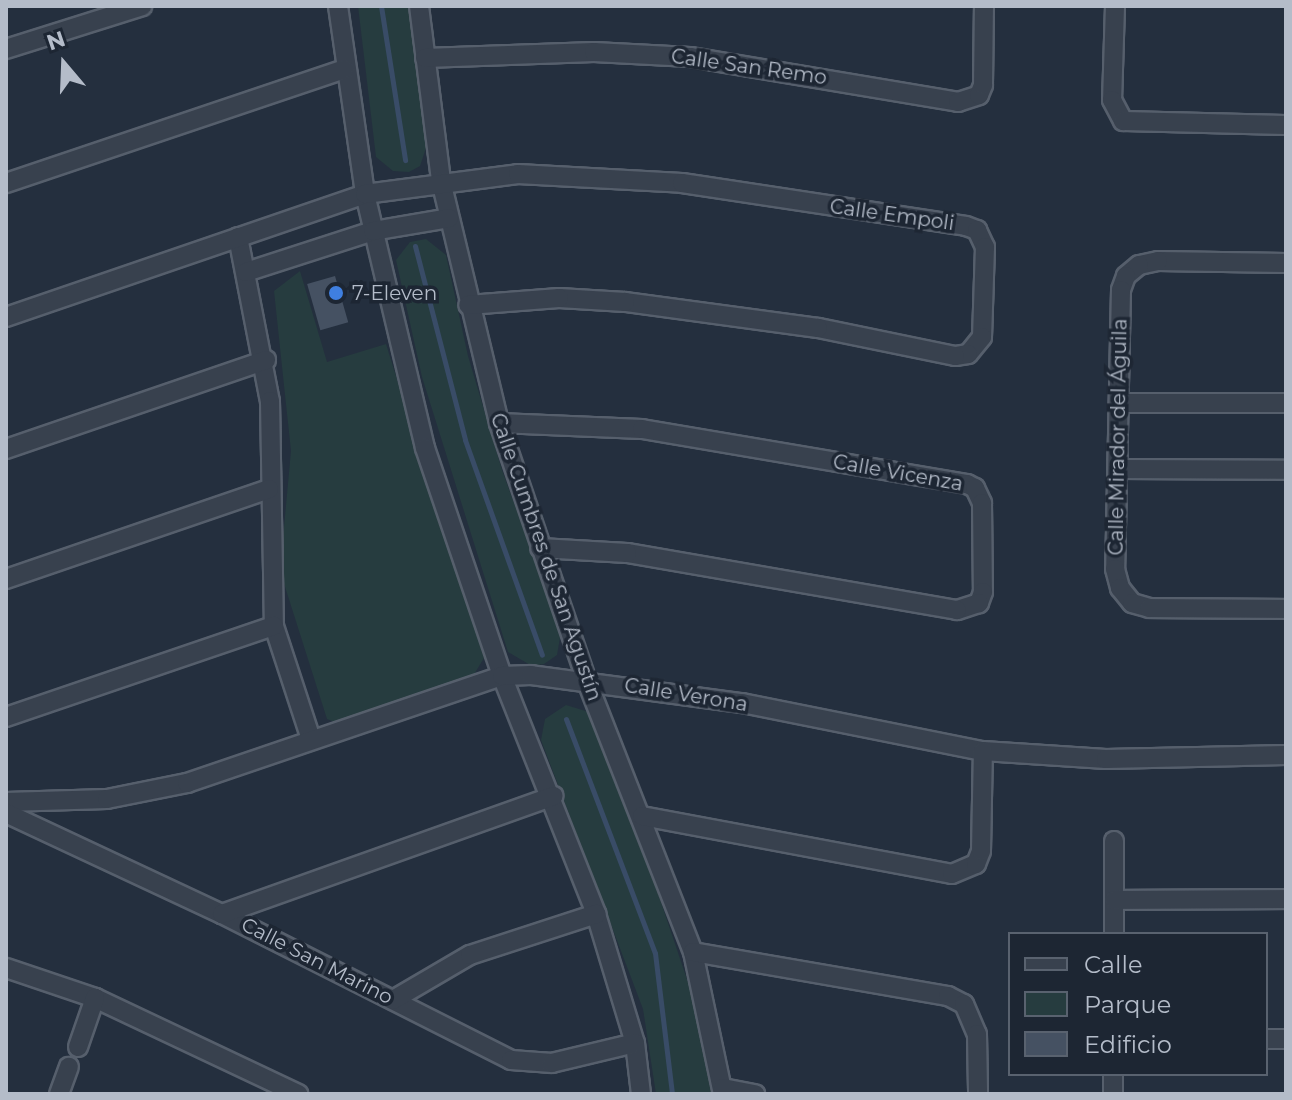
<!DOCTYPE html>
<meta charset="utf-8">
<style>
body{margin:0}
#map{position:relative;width:1292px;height:1100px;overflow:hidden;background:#242f3e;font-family:Montserrat,sans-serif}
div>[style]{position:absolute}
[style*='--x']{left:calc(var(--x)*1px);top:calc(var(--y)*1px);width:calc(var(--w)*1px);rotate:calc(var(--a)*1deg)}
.green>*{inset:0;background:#263c3f}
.stream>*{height:5px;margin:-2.5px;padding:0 2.5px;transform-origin:2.5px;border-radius:2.5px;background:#394c67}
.building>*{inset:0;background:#455162;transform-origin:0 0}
.roads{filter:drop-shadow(2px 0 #565f6c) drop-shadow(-2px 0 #565f6c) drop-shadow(0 2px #565f6c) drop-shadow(0 -2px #565f6c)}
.minor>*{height:18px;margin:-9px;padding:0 9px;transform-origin:9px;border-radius:9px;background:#38414e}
.dots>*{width:22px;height:22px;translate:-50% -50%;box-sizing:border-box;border:4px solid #1d2633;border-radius:50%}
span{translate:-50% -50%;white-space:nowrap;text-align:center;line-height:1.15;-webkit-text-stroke:7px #1d2633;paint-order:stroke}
.street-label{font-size:20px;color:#b4bcc9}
.poi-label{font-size:20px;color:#b4bcc9}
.left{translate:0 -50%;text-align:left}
.frame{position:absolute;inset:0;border:8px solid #b4bcc9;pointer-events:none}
.legend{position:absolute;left:1008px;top:932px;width:260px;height:144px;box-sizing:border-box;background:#1d2633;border:2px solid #59626f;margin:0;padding:10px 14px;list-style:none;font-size:24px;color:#b4bcc9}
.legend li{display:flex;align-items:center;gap:16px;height:40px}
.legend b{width:40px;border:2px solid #59626f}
.north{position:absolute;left:24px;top:24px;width:80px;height:80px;-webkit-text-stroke:6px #1d2633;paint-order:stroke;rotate:341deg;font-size:22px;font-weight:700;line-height:32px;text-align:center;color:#b4bcc9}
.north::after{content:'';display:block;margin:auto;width:28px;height:36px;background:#b4bcc9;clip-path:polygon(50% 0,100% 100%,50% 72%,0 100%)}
</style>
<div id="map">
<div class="green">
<i style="clip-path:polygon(358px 6px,410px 6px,428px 142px,420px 166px,409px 172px,393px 171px,376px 157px)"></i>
<i style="clip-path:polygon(426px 239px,446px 255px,468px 356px,502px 470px,561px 632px,557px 655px,544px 664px,532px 666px,508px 652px,422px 377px,396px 260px,410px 242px)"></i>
<i style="clip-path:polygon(300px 271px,327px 362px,386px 344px,484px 658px,473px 676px,339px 724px,327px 719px,280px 571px,291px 451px,274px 291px)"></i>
<i style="clip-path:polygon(566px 705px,592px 713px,638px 834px,697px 1009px,712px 1094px,656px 1094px,643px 1009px,541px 740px,545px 719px)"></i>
</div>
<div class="stream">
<i style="--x:381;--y:6;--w:156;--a:81.1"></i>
<i style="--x:415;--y:246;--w:200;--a:75.5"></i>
<i style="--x:465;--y:440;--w:228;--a:70.3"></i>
<i style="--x:566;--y:719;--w:250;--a:69.2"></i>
<i style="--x:655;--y:953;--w:142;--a:83.1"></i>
</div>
<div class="building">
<i style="left:335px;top:276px;width:48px;height:29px;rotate:74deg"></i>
</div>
<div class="roads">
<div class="minor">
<i style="--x:338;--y:6;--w:190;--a:81.8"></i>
<i style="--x:365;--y:194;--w:261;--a:76.7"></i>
<i style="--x:425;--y:448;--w:241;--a:71.3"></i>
<i style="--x:502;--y:676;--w:256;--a:68.4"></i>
<i style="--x:596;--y:914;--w:135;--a:73.2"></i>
<i style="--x:635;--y:1043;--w:51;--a:83.3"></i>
<i style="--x:419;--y:6;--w:176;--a:82.8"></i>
<i style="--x:441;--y:181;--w:249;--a:76.5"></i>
<i style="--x:499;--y:423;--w:270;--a:71.2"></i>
<i style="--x:586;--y:679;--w:293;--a:68.6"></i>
<i style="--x:693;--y:952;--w:145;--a:78.1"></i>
<i style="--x:1115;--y:6;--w:94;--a:91.8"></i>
<i style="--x:1112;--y:100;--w:24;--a:62"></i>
<i style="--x:1123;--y:121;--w:163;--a:1.4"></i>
<i style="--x:6;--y:49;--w:143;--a:-17.5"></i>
<i style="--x:425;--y:58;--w:169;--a:-2"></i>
<i style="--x:594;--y:52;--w:96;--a:3"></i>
<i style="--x:690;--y:57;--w:272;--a:9.5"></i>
<i style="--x:958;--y:102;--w:22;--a:-18"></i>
<i style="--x:979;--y:95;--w:11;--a:-68"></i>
<i style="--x:983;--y:85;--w:79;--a:-89.3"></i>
<i style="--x:6;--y:183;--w:357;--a:-18.6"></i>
<i style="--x:238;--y:237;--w:167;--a:79"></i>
<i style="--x:270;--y:401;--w:225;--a:89"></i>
<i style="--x:274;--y:626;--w:119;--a:71.9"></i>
<i style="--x:1286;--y:263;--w:128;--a:-179.1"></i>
<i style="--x:1158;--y:261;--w:19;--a:168"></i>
<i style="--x:1139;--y:265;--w:17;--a:140"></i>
<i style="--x:1126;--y:276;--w:15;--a:110"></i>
<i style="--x:1121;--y:290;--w:279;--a:91.2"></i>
<i style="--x:1115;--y:569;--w:20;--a:75"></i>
<i style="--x:1120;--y:588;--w:19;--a:51"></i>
<i style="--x:1132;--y:603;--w:18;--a:16"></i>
<i style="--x:1149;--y:608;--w:137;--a:0.4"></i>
<i style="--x:246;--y:272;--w:133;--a:-17.9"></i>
<i style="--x:373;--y:231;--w:77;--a:-9.7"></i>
<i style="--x:6;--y:317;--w:379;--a:-18.9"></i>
<i style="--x:365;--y:194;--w:154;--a:-7.4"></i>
<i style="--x:518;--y:174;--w:164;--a:3.1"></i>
<i style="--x:682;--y:183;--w:287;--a:8.6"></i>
<i style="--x:966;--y:226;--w:12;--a:20"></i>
<i style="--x:977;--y:230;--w:19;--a:65"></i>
<i style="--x:985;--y:247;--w:90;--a:91.9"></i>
<i style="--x:982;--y:337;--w:22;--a:129"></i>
<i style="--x:968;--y:354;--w:13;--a:171"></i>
<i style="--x:955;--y:356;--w:140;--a:-168.4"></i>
<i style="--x:818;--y:328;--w:195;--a:-172.3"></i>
<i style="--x:625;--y:302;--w:66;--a:-176.5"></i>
<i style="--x:559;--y:298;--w:91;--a:175.6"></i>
<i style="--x:1122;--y:403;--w:164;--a:0"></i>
<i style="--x:499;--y:423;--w:143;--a:2.4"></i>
<i style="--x:642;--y:429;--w:330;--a:9.6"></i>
<i style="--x:967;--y:484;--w:9;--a:27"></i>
<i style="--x:975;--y:488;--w:17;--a:65"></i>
<i style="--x:982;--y:503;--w:89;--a:89.4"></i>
<i style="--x:983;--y:592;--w:12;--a:110"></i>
<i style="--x:979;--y:603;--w:23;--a:162"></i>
<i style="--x:957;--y:610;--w:335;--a:-170.2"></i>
<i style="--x:627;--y:553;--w:87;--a:-176.7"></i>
<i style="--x:6;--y:449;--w:275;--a:-18.9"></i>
<i style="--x:1120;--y:469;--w:166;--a:0.3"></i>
<i style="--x:6;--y:579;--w:278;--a:-18.9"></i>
<i style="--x:6;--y:717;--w:283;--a:-18.8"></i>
<i style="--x:6;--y:802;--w:101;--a:-1.7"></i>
<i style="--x:107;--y:799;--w:82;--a:-11.3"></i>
<i style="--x:187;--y:783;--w:333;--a:-18.8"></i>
<i style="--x:502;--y:676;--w:29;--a:-2"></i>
<i style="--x:531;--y:675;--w:213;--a:7.6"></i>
<i style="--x:742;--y:703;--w:246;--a:11.3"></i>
<i style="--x:983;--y:751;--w:123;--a:3.7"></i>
<i style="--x:1106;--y:759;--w:180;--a:-1.3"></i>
<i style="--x:6;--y:813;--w:238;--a:25.1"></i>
<i style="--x:222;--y:914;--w:324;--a:26.8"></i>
<i style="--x:511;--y:1060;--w:41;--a:4.2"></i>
<i style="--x:552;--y:1063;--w:85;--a:-13.5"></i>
<i style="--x:642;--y:816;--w:315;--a:10.6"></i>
<i style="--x:952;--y:874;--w:26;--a:-23"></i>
<i style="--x:976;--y:864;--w:14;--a:-69"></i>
<i style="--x:981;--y:851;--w:100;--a:-88.9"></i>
<i style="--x:1114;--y:841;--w:93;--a:90"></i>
<i style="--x:1114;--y:900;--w:172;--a:-0.3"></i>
<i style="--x:222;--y:914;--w:352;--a:-19.6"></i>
<i style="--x:693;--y:952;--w:259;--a:9.8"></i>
<i style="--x:948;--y:996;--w:18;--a:27"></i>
<i style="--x:964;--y:1004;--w:33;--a:67"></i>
<i style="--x:977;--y:1034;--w:60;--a:89"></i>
<i style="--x:6;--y:968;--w:94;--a:18.6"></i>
<i style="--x:95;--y:998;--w:225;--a:25.3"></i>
<i style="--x:393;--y:1000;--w:89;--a:-30.3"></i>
<i style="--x:470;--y:955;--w:133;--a:-18"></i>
<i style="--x:1266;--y:1039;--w:20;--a:0"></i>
<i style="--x:78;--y:1047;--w:52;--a:-70.9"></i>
<i style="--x:1113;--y:1074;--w:20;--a:90"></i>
<i style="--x:723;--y:1088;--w:33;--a:11"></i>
<i style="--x:59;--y:1094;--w:29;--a:-70"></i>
</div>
</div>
<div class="dots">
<i style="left:336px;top:293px;background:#3f7fe0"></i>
</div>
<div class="street-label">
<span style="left:749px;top:67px;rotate:8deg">Calle San Remo</span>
<span style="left:892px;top:215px;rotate:8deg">Calle Empoli</span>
<span style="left:1118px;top:437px;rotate:-89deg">Calle Mirador del Águila</span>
<span style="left:898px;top:473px;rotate:10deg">Calle Vicenza</span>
<span style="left:546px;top:557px;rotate:71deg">Calle Cumbres de San Agustín</span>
<span style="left:686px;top:695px;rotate:9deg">Calle Verona</span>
<span style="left:317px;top:961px;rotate:27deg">Calle San Marino</span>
</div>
<div class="poi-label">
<span class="left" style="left:352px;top:293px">7-Eleven</span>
</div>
<div class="frame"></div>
<ul class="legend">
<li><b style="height:10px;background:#38414e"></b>Calle</li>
<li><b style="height:22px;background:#263c3f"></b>Parque</li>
<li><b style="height:22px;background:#455162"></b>Edificio</li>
</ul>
<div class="north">N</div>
</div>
